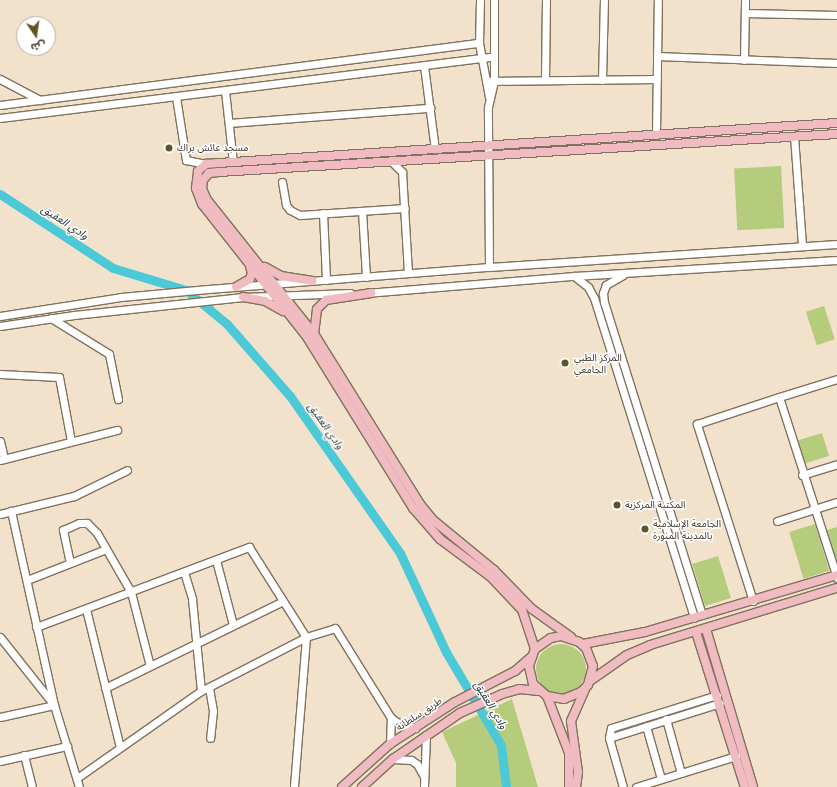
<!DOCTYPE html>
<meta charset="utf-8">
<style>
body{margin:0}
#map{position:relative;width:837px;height:787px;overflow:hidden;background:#f3e2cb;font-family:"Open Sans","Noto Sans Arabic",sans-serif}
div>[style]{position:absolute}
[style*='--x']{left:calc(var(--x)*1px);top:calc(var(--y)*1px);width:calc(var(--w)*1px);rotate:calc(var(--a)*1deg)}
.green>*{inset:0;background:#b5cc7d;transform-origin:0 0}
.round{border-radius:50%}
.river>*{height:9px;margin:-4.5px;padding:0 4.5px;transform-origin:4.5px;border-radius:4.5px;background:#4cc9d7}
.roads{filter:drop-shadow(1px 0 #80725d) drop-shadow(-1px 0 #80725d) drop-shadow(0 1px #80725d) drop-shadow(0 -1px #80725d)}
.minor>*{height:7px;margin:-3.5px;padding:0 3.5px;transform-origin:3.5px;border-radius:3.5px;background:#fff}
.major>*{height:8px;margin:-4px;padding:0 4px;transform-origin:4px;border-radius:4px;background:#f1bcc1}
.dots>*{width:11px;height:11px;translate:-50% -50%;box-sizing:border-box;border:2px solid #fff;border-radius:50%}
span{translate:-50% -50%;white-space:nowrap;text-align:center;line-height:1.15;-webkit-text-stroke:3px #fff;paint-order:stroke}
.poi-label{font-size:10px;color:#413b32}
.left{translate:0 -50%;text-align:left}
.street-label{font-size:10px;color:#413b32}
.water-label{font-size:11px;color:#1f3538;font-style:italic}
.north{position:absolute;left:16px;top:16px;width:40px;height:40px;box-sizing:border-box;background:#fff;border:1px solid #b3b1ad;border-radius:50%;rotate:167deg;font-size:11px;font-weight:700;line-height:16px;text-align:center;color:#413b32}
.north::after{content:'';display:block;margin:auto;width:14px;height:18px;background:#625421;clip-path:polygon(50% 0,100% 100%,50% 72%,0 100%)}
</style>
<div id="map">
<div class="green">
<i style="left:781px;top:166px;width:62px;height:47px;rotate:87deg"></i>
<i style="left:824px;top:306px;width:35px;height:19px;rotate:72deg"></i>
<i style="left:822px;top:433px;width:24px;height:28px;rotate:73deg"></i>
<i style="left:815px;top:524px;width:49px;height:27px;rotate:73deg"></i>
<i style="clip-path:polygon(837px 527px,837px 562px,827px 530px)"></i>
<i style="left:718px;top:556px;width:44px;height:27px;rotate:73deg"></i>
<i class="round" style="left:536px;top:644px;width:50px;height:50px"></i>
<i style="clip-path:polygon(512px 699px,538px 787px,456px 787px,456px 763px,442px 732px)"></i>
</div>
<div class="river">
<i style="--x:0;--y:194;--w:135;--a:33.2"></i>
<i style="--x:113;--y:268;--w:76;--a:16.8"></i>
<i style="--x:186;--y:290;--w:53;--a:39.7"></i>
<i style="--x:227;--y:324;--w:96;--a:48.8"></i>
<i style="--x:290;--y:396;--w:192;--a:55"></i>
<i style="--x:400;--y:553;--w:109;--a:65.1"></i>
<i style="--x:446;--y:652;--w:108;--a:59.4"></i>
<i style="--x:501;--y:745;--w:42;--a:83.2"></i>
</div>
<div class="roads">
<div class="minor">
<i style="--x:480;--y:0;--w:43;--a:91.3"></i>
<i style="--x:479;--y:43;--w:55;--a:79.5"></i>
<i style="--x:745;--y:13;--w:92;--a:1.2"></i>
<i style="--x:657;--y:56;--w:180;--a:2.2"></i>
<i style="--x:744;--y:60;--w:60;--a:-89"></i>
<i style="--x:424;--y:66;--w:84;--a:82.5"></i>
<i style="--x:0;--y:79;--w:45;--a:27.7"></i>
<i style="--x:545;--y:80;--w:80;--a:-89.3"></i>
<i style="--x:602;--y:80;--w:80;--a:-88.6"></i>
<i style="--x:486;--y:81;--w:171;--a:-0.7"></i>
<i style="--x:225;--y:91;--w:71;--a:83.6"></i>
<i style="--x:176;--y:97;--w:64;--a:81"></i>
<i style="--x:186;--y:160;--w:20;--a:11"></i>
<i style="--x:0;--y:105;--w:483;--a:-7.4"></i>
<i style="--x:0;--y:118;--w:497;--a:-7.1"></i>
<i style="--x:229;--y:123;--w:202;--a:-4.3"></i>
<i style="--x:656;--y:135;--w:135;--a:-89.2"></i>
<i style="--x:794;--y:136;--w:110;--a:85.8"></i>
<i style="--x:391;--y:161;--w:16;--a:45"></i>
<i style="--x:402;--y:172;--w:101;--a:86.6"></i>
<i style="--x:282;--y:182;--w:23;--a:80"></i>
<i style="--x:286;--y:205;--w:6;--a:51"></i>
<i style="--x:290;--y:210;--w:11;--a:27"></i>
<i style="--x:300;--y:215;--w:105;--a:-3.8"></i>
<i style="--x:362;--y:211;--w:66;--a:86.5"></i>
<i style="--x:323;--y:213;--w:67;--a:87.4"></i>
<i style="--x:489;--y:267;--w:160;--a:-90.4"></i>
<i style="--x:488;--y:107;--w:27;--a:-77"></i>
<i style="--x:494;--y:81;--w:81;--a:-90"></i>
<i style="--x:623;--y:275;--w:20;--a:150"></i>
<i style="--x:606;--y:285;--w:9;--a:111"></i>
<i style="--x:603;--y:293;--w:9;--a:84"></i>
<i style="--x:604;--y:302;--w:328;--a:72.6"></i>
<i style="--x:574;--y:276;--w:18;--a:38"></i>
<i style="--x:588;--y:287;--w:13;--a:61"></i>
<i style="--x:594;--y:298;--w:335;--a:72.6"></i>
<i style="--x:366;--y:293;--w:209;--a:-4.7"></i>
<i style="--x:574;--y:276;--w:263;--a:-3.5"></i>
<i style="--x:0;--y:316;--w:122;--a:-8.9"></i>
<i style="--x:121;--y:297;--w:87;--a:-5.3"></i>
<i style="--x:208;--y:289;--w:282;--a:-4.5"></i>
<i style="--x:489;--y:267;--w:349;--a:-3.8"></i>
<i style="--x:51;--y:318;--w:68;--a:31.8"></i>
<i style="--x:109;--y:354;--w:46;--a:78.7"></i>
<i style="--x:0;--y:326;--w:75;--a:-8.5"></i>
<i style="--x:74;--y:315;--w:170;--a:-6.1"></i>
<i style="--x:243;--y:297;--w:107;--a:-2.1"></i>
<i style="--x:0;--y:374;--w:59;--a:2.9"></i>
<i style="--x:59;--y:377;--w:65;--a:79.4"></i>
<i style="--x:837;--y:379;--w:61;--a:162.8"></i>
<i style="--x:779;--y:397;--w:190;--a:72.2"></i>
<i style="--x:0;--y:441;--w:18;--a:77"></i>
<i style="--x:0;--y:460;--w:121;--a:-14.4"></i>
<i style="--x:802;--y:475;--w:37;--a:-17"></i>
<i style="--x:0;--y:514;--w:76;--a:-13.7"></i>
<i style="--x:74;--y:496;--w:59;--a:-26.1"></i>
<i style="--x:777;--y:521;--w:63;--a:-17.6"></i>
<i style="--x:216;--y:560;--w:67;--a:75.3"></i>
<i style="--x:70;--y:563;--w:34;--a:-102"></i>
<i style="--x:63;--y:530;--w:17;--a:-24"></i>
<i style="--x:79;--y:523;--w:8;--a:0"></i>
<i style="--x:87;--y:523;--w:14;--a:45"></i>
<i style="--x:97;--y:533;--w:68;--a:60"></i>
<i style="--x:131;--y:592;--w:76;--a:75.6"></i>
<i style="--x:184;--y:572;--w:28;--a:73"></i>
<i style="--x:192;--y:599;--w:92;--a:84.4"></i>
<i style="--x:27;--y:580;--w:85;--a:-21.4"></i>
<i style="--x:753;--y:601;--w:186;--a:-107.6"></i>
<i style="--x:697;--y:424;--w:86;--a:-18.2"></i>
<i style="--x:86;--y:609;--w:142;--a:76.2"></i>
<i style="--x:36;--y:627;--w:228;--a:-20.6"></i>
<i style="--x:249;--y:547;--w:107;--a:57.7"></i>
<i style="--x:306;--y:637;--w:150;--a:94.6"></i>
<i style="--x:0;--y:637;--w:87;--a:51.5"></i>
<i style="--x:54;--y:705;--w:86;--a:73"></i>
<i style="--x:105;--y:688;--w:198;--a:-26"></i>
<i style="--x:209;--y:688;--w:23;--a:80"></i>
<i style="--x:213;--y:711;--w:27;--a:96"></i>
<i style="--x:0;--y:717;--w:55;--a:-12.5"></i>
<i style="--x:54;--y:705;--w:199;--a:-102.5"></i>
<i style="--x:666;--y:719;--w:56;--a:74.5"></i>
<i style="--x:646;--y:726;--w:55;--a:74.2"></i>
<i style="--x:609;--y:738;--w:10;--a:-79"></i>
<i style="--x:611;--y:728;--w:111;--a:-17.3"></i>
<i style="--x:390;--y:744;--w:26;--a:-88"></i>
<i style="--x:24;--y:755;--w:33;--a:76"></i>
<i style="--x:393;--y:759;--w:18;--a:3"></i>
<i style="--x:411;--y:760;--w:7;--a:34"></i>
<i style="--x:417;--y:764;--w:13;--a:61"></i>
<i style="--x:0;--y:761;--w:69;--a:-12.6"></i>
<i style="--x:77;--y:778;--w:151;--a:-35.1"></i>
<i style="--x:201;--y:691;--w:118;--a:-27.2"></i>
<i style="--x:306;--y:637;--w:30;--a:-17"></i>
<i style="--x:335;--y:628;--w:106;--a:58.1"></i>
<i style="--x:391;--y:718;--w:11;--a:34"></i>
<i style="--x:400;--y:724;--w:16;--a:15"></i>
<i style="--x:424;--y:787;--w:52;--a:-87.8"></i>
<i style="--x:623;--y:787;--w:51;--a:-105.9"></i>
<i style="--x:609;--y:738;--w:116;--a:-17.5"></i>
<i style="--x:636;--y:787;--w:105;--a:-17.2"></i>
</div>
<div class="major">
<i style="--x:265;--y:267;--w:18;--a:29"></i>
<i style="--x:281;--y:276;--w:32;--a:9"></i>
<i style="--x:236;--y:287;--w:16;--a:-30"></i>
<i style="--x:250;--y:279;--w:6;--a:-72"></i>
<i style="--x:252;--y:273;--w:6;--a:-108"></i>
<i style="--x:243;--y:297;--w:22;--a:10"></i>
<i style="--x:265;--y:301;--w:21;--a:29"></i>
<i style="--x:314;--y:334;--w:25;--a:-83"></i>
<i style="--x:317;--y:309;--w:13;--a:-45"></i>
<i style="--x:326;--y:300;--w:46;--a:-8.8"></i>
<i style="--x:706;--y:629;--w:165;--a:73.4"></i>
<i style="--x:696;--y:632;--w:163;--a:72.5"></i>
<i style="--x:571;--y:637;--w:48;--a:-144.3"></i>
<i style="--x:532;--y:609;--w:54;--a:-134.3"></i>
<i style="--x:494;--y:570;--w:79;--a:-140.7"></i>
<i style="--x:433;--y:520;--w:21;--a:-129"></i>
<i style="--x:420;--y:504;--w:200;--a:-121.9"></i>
<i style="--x:314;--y:334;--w:171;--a:-128.6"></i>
<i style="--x:207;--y:200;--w:12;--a:-114"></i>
<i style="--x:202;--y:189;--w:9;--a:-84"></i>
<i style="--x:203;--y:180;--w:9;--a:-49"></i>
<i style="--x:209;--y:173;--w:10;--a:-6"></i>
<i style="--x:219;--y:172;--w:619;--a:-3.52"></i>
<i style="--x:583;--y:644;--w:63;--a:-11"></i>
<i style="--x:645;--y:632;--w:200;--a:-16.5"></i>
<i style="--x:535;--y:649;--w:19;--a:-35"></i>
<i style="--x:551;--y:638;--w:10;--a:-11"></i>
<i style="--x:561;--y:636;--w:19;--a:18"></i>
<i style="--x:579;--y:642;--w:9;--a:41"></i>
<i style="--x:586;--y:648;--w:19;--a:69"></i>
<i style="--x:593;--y:666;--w:20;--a:105"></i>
<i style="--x:588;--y:685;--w:10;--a:135"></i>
<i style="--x:581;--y:692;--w:18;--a:158"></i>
<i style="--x:564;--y:699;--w:17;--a:-170"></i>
<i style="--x:547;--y:696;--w:18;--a:-139"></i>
<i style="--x:533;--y:684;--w:18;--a:-103"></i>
<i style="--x:529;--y:666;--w:18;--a:-71"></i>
<i style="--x:535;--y:649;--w:41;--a:-108.4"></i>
<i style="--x:522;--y:610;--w:45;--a:-133.2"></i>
<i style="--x:491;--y:577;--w:64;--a:-143.3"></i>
<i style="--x:440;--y:539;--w:41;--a:-131.1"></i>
<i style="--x:413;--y:508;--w:201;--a:-121.8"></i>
<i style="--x:307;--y:337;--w:169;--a:-128.3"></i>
<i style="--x:202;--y:204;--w:17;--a:-111"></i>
<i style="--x:196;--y:188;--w:17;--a:-83"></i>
<i style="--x:198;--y:171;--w:11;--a:-41"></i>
<i style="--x:206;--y:164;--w:12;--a:-5"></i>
<i style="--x:218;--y:163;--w:620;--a:-3.7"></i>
<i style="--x:590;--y:681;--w:45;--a:-35.1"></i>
<i style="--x:627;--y:655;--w:25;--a:-23"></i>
<i style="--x:650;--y:645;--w:195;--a:-17"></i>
<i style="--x:547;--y:696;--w:61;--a:68.9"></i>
<i style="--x:569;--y:753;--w:34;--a:90"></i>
<i style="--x:342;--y:787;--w:64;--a:-41.9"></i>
<i style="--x:390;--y:744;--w:77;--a:-32.9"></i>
<i style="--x:455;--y:702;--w:68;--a:-27.3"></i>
<i style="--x:515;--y:671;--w:21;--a:-41"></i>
<i style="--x:362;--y:787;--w:42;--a:-42.1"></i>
<i style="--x:393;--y:759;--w:81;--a:-34.5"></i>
<i style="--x:460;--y:713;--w:46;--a:-24.3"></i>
<i style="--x:502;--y:694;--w:18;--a:-16"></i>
<i style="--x:519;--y:689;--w:20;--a:6"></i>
<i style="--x:576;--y:787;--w:15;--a:-82"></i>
<i style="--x:578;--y:772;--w:51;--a:-97.8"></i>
<i style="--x:571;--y:721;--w:34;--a:-66"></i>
</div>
</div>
<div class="dots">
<i style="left:169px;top:148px;background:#625421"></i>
<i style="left:565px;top:363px;background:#625421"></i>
<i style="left:617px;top:505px;background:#625421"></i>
<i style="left:645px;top:529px;background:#625421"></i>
</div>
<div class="poi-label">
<span class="left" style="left:177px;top:148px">مسجد عائش براك</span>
<span class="left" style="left:574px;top:363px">المركز الطبي<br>الجامعي</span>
<span class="left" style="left:625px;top:505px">المكتبة المركزية</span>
<span class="left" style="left:653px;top:529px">الجامعة الإسلامية<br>بالمدينة المنورة</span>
</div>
<div class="street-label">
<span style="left:419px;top:714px;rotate:-33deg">طريق سلطانة</span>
</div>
<div class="water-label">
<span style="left:65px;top:222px;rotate:33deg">وادي العقيق</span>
<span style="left:326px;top:426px;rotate:55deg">وادي العقيق</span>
<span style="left:491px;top:705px;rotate:59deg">وادي العقيق</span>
</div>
<div class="north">ش</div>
</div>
